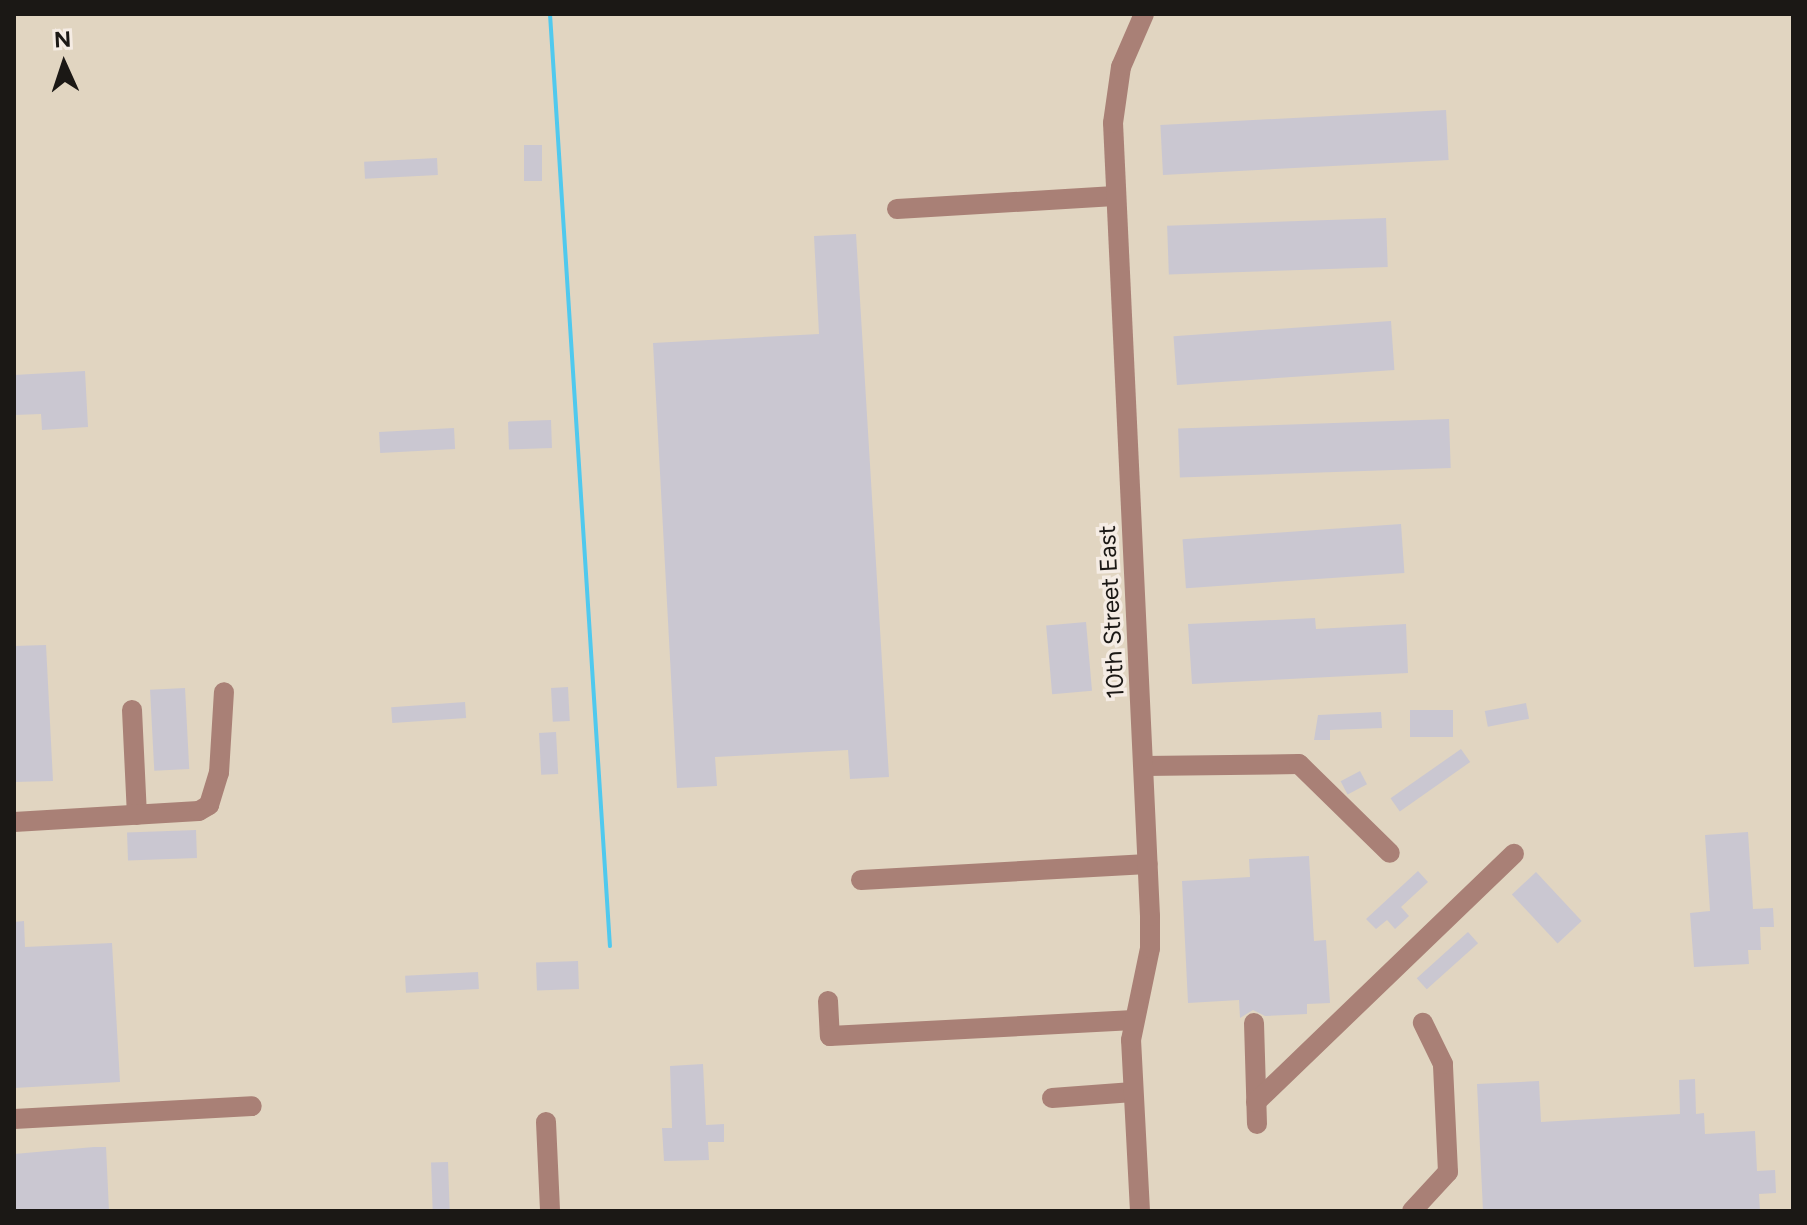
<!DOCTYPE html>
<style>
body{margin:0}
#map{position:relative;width:1807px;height:1225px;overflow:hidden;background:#e8ded7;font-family:Figtree,sans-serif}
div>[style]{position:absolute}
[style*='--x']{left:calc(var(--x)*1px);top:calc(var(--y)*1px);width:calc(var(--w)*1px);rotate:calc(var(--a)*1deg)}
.industrial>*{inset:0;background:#e1d5c1;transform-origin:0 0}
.stream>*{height:4px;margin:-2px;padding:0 2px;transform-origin:2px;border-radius:2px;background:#50c9ee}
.building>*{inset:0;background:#cac7d1;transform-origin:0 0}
.minor>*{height:20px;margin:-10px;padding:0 10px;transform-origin:10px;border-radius:10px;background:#a98076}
span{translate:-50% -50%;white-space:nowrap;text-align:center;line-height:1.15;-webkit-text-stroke:7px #f5ece4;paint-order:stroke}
.street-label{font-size:24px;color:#1b1815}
.frame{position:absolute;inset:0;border:16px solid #1b1815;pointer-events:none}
.north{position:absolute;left:24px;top:24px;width:80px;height:80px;-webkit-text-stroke:6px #f5ece4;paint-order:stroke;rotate:357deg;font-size:22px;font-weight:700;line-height:32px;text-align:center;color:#1b1815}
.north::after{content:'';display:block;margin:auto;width:28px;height:36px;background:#1b1815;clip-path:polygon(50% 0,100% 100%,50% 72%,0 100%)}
</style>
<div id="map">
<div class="industrial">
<i style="left:14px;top:14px;width:1779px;height:1197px"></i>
</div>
<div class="stream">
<i style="--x:550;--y:14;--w:934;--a:86.32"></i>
</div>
<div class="building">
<i style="left:1446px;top:110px;width:50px;height:286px;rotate:87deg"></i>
<i style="left:524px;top:145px;width:18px;height:36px"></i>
<i style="left:437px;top:158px;width:17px;height:73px;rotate:87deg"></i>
<i style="left:1386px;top:218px;width:49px;height:219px;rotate:88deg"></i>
<i style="clip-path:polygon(856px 234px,889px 777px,850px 779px,848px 750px,715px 757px,717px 786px,677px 788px,653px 343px,819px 334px,814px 236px)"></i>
<i style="left:1391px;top:321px;width:49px;height:218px;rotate:86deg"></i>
<i style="clip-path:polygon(85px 371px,88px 427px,42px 430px,41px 414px,14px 415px,14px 375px)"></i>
<i style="left:1449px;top:419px;width:49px;height:271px;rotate:88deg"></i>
<i style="left:551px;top:420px;width:28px;height:43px;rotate:88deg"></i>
<i style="left:454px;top:428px;width:21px;height:75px;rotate:87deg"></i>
<i style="left:1401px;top:524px;width:49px;height:219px;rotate:86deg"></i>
<i style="clip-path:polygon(1315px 618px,1316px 629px,1406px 624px,1408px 673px,1192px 684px,1188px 624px)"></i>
<i style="left:1086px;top:622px;width:69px;height:40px;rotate:85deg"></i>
<i style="clip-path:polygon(46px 645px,53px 781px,14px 782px,14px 646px)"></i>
<i style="left:568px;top:687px;width:34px;height:17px;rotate:87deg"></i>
<i style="left:185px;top:688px;width:81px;height:35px;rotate:87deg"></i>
<i style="left:465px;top:702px;width:16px;height:74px;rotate:86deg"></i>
<i style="left:1526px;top:703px;width:16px;height:42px;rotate:79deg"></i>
<i style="left:1453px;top:710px;width:27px;height:43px;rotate:90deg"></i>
<i style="clip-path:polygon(1381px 712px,1382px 728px,1330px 730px,1330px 740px,1314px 740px,1318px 715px)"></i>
<i style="left:556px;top:732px;width:42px;height:17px;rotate:87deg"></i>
<i style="left:1461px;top:749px;width:16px;height:86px;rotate:55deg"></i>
<i style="left:1360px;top:771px;width:15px;height:22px;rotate:62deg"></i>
<i style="left:196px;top:830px;width:28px;height:69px;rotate:88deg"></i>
<i style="clip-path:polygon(1748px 832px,1753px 909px,1773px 908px,1774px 927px,1760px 927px,1761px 950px,1748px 950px,1749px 964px,1694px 967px,1690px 913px,1710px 911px,1705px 835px)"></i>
<i style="clip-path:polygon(1309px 856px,1314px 941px,1326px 940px,1330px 1003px,1307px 1004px,1307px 1014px,1265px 1016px,1253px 1010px,1240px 1018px,1239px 1000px,1188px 1003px,1182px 881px,1250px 877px,1249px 859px)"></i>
<i style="clip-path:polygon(1418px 871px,1428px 882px,1401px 907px,1409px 916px,1395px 929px,1387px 920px,1376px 929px,1366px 919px)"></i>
<i style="left:1536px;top:872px;width:67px;height:33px;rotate:47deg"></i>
<i style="clip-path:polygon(24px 921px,25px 947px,112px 943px,120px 1082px,14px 1088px,14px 922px)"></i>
<i style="left:1468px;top:932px;width:15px;height:69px;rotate:48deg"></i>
<i style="left:578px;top:961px;width:28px;height:42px;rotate:88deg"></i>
<i style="left:478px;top:972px;width:17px;height:73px;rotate:87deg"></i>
<i style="clip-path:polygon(703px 1064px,706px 1125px,724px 1124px,724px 1142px,708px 1142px,709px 1160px,664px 1161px,662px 1128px,672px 1128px,670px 1066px)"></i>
<i style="clip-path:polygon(1695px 1079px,1696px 1114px,1704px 1113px,1705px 1134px,1755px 1131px,1757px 1171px,1775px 1170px,1776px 1193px,1759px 1194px,1760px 1211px,1483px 1211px,1477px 1084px,1539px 1081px,1541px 1122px,1680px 1114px,1679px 1080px)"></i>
<i style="clip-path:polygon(94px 1147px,106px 1147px,109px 1211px,14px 1211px,14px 1154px)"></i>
<i style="left:448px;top:1162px;width:49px;height:17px;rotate:88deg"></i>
</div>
<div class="minor">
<i style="--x:897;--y:209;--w:218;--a:-3.4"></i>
<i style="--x:132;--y:710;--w:105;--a:87.3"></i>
<i style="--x:1144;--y:766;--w:155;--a:-0.7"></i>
<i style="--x:1299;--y:764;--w:127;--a:44.4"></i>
<i style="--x:14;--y:822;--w:185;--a:-3.4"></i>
<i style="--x:199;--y:811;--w:12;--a:-31"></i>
<i style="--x:209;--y:805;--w:34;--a:-73"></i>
<i style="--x:219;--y:773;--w:81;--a:-86.5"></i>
<i style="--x:861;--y:880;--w:287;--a:-3.2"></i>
<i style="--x:828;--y:1001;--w:35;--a:87"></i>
<i style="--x:830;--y:1036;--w:304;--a:-3"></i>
<i style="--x:1254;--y:1023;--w:101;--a:88.3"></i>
<i style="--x:1052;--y:1098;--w:81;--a:-4.2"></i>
<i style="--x:1256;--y:1102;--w:358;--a:-43.9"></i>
<i style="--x:14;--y:1119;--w:238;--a:-3.1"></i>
<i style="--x:546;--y:1122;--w:89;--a:87.4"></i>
<i style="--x:1140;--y:1211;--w:171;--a:-93"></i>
<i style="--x:1131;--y:1040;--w:94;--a:-78.3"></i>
<i style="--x:1150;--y:948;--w:32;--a:-90"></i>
<i style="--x:1150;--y:916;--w:794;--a:-92.67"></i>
<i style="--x:1113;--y:123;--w:57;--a:-81.9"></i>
<i style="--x:1121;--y:67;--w:58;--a:-66.5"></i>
<i style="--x:1412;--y:1211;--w:53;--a:-47.3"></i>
<i style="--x:1448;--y:1172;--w:108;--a:-92.7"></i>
<i style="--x:1443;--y:1064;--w:46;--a:-116"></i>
</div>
<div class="street-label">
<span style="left:1111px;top:612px;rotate:-93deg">10th Street East</span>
</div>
<div class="frame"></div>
<div class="north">N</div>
</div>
